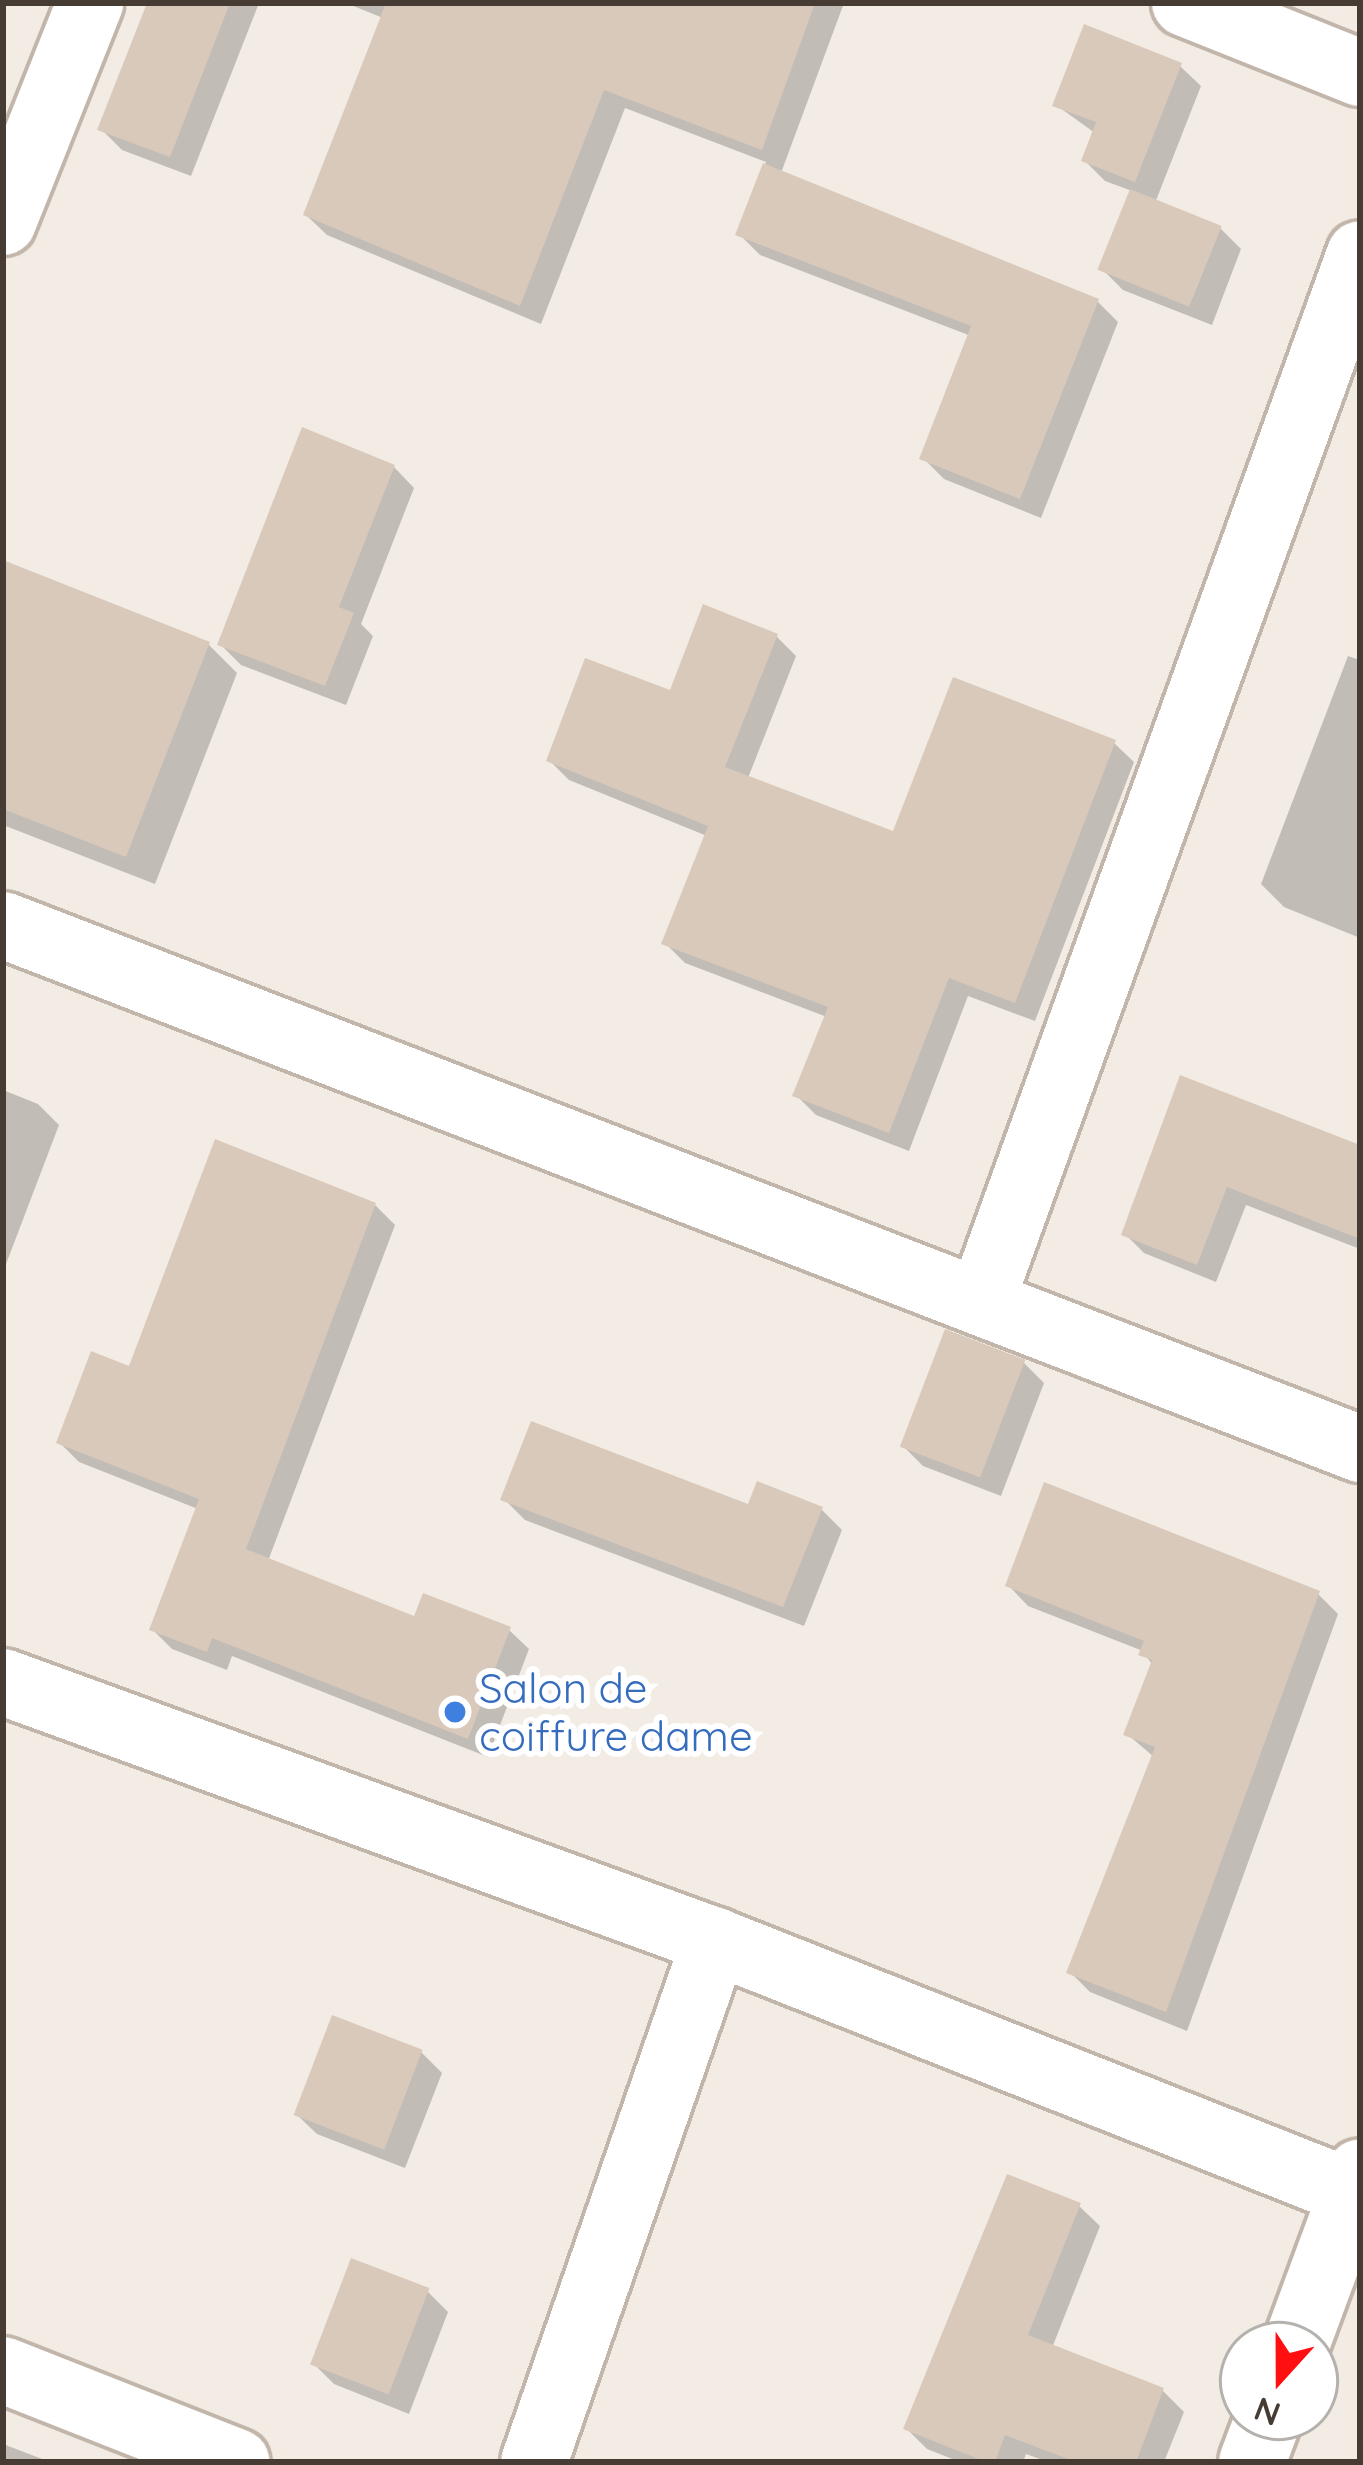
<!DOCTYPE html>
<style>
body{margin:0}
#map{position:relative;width:1363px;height:2465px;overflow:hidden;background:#f3ece4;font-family:Quicksand,sans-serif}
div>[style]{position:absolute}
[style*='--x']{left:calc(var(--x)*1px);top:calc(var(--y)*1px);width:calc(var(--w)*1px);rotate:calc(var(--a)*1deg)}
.shadow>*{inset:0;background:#0003}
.building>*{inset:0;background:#d9c9bb;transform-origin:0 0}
.roads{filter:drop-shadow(3px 0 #c2b5a9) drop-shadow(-3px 0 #c2b5a9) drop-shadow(0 3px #c2b5a9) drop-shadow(0 -3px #c2b5a9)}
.street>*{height:66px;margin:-33px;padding:0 33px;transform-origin:33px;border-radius:33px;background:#fff}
.dots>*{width:33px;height:33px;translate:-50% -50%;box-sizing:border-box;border:6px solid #fff;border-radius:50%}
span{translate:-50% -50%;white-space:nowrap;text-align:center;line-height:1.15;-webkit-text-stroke:12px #fff;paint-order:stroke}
.shop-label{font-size:42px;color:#366cbe}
.left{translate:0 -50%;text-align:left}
.frame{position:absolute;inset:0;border:6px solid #463c33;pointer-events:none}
.north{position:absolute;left:1219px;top:2321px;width:120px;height:120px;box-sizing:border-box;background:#fff;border:3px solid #b5b1ad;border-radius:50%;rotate:201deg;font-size:33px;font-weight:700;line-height:48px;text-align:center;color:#463c33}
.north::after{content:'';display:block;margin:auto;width:42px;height:54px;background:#ff0f10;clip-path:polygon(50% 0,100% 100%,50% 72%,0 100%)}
</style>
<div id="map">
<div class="shadow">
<i style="clip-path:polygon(150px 3px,259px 3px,191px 176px,122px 150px,101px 129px)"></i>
<i style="clip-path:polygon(346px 3px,844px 3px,781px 173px,1097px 301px,1118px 322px,1041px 518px,944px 479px,923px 458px,971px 336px,760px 255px,739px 234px,766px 162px,625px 108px,541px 324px,327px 235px,306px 215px,383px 18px)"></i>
<i style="clip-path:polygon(1180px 66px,1201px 86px,1155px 203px,1220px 228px,1241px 249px,1212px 325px,1123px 290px,1102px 269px,1132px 191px,1105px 181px,1084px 160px,1095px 133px,1056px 105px)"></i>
<i style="clip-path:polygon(394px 467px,414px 488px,361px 624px,373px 636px,346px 705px,241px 665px,220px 644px)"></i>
<i style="clip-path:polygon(3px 564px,208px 644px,237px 673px,155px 884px,3px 825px)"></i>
<i style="clip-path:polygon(776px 636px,796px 656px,748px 778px,894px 835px,1114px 743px,1134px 762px,1035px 1021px,968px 996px,909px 1151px,816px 1115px,796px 1095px,827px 1017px,685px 963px,665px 943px,707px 836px,569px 780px,549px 760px)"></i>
<i style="clip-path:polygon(1348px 656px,1360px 660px,1360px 938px,1284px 907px,1261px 884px)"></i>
<i style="clip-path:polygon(1182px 1079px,1360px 1149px,1360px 1249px,1246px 1205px,1216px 1282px,1144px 1253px,1125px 1234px)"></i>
<i style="clip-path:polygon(3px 1090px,38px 1104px,59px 1125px,3px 1272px)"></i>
<i style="clip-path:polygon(375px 1205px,395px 1225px,268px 1561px,416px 1620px,509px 1630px,529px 1649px,488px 1757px,232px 1656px,227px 1670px,172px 1649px,152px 1629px,198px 1509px,79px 1462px,59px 1442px,131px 1370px)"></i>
<i style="clip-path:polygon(1023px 1362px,1044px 1383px,1001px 1496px,923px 1466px,902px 1445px)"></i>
<i style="clip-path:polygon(504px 1499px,821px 1509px,842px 1530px,804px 1626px,525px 1520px)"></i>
<i style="clip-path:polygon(1008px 1585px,1318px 1594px,1338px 1614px,1187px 2031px,1090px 1992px,1070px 1972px,1154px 1757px,1127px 1734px,1153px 1666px,1143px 1651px,1028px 1606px)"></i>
<i style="clip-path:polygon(421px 2052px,442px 2073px,405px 2168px,317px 2134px,296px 2114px)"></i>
<i style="clip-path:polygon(1079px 2206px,1100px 2226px,1052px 2348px,1163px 2391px,1184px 2412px,1164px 2462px,1048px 2462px,1026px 2454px,1023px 2462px,960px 2462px,927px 2449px,906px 2428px)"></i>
<i style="clip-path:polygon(427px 2291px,448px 2312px,409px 2414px,334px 2384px,313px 2363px)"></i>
<i style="clip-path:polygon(3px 2444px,50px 2462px,3px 2462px)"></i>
</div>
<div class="building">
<i style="clip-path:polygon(147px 3px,230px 3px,170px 157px,97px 130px)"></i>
<i style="clip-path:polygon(386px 3px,815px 3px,762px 150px,604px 90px,520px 306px,303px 215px)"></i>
<i style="clip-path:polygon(1084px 24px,1182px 63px,1135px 182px,1081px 161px,1096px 122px,1052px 106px)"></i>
<i style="clip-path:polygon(763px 163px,1099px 299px,1020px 499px,919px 459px,971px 326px,735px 235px)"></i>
<i style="left:1130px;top:189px;width:99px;height:87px;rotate:22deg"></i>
<i style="clip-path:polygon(302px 427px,395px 465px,339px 607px,354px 613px,325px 686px,217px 645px)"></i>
<i style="clip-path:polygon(3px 560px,210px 642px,126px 857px,3px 809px)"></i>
<i style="clip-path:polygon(703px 604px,778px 634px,725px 767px,893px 831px,953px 677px,1116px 740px,1015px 1003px,949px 978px,889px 1133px,792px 1096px,828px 1007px,661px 944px,708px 826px,546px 761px,585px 658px,670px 690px)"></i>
<i style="clip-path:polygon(1180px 1075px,1360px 1145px,1360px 1239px,1227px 1187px,1197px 1265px,1121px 1235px)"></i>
<i style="clip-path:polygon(215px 1139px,376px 1203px,246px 1549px,414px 1616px,423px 1593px,511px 1627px,468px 1739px,212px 1638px,207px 1652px,149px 1630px,199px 1499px,56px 1443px,91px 1351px,129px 1366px)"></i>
<i style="left:945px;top:1329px;width:86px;height:126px;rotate:21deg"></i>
<i style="clip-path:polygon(531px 1421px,748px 1504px,757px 1481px,823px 1507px,783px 1607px,500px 1500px)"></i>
<i style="clip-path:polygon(1044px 1482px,1320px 1591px,1166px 2012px,1066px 1973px,1155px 1747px,1123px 1735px,1152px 1660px,1138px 1655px,1144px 1641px,1005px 1586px)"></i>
<i style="left:332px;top:2015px;width:97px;height:107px;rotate:21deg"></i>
<i style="clip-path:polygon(1007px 2174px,1081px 2203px,1028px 2335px,1164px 2388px,1136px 2462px,1076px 2462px,1005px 2435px,995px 2462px,986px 2462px,903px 2429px)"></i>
<i style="left:351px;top:2258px;width:84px;height:114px;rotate:21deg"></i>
</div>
<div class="roads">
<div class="street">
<i style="--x:1185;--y:3;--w:188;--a:21.8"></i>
<i style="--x:3;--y:222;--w:236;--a:-68.3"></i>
<i style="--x:3;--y:925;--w:1455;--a:21.11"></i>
<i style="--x:981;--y:1302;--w:1114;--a:-70.12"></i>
<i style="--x:3;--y:1682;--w:758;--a:19.99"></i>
<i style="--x:715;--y:1941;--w:694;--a:21.57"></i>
<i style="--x:1296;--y:2345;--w:184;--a:-69.7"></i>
<i style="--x:3;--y:2370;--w:251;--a:21.5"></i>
<i style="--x:534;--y:2462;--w:552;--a:-70.84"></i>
<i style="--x:1252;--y:2462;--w:48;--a:-69.3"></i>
</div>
</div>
<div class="dots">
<i style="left:455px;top:1712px;background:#3f7fe0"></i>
</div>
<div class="shop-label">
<span class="left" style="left:479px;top:1712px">Salon de<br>coiffure dame</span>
</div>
<div class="frame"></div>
<div class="north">N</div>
</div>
